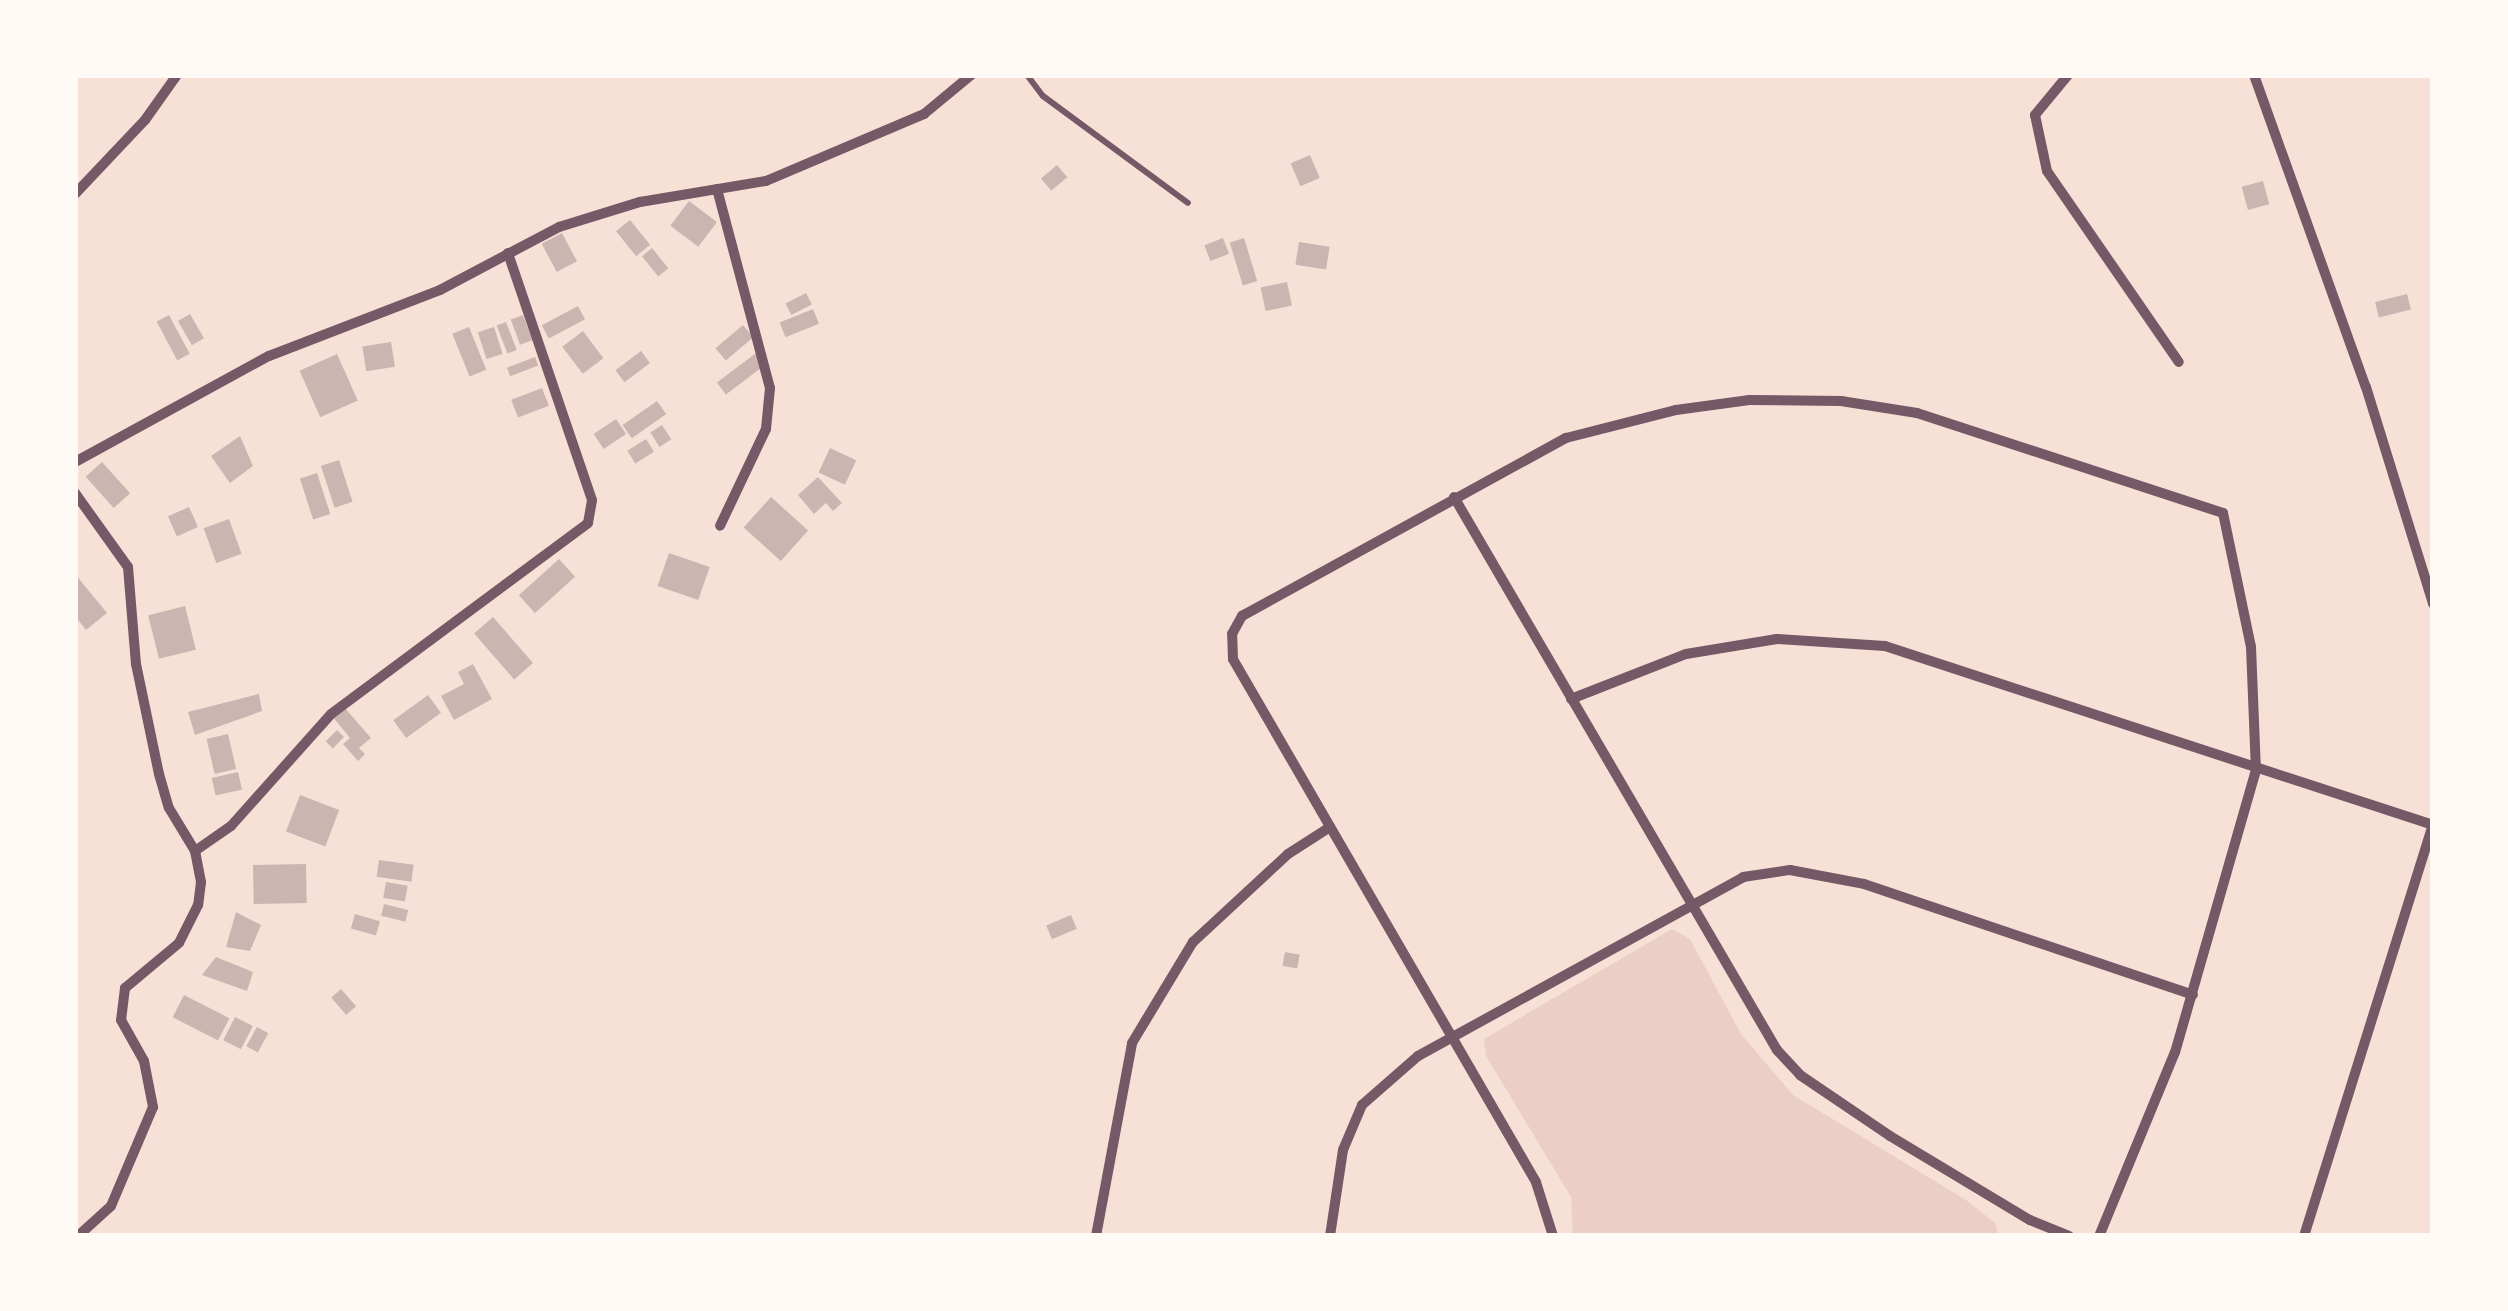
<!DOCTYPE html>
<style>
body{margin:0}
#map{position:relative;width:2508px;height:1311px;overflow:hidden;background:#f7e1d7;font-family:"Source Sans 3",sans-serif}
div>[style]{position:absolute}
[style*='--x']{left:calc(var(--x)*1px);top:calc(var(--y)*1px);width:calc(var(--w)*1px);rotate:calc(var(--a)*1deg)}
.green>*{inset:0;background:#ebcfc5}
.building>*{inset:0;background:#ccb4b1;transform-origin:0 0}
.service>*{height:6px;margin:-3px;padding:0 3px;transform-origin:3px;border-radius:3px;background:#755966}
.minor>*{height:10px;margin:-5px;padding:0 5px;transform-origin:5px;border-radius:5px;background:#755966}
span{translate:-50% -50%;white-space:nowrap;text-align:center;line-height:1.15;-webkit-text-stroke:9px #fffaf5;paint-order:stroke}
.frame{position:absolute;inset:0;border:78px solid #fffaf5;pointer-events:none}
</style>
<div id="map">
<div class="green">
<i style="clip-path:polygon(1672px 929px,1690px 939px,1741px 1034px,1793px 1095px,1966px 1200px,1995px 1223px,1999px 1236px,1573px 1236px,1571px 1197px,1486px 1056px,1484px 1039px)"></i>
</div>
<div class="building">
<i style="left:1310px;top:155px;width:25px;height:21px;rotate:67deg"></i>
<i style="left:1057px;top:165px;width:16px;height:21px;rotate:50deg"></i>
<i style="left:2263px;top:181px;width:24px;height:22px;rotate:75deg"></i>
<i style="left:689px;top:201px;width:35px;height:31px;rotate:37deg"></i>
<i style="left:630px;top:220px;width:32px;height:18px;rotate:51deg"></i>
<i style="left:562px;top:233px;width:32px;height:23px;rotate:62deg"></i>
<i style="left:1223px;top:238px;width:17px;height:20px;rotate:69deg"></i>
<i style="left:1244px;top:238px;width:45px;height:15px;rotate:73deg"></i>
<i style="left:1299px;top:242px;width:31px;height:23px;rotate:9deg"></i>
<i style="left:652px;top:248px;width:26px;height:13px;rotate:51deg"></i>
<i style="left:1287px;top:282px;width:24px;height:27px;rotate:78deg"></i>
<i style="left:806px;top:293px;width:13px;height:23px;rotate:63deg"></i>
<i style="left:2407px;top:294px;width:16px;height:33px;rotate:76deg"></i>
<i style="left:578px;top:306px;width:15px;height:41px;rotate:62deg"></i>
<i style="left:813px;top:309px;width:16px;height:36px;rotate:68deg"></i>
<i style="left:190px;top:314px;width:28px;height:14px;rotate:60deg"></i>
<i style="left:169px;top:315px;width:44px;height:14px;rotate:62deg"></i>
<i style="left:523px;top:315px;width:27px;height:13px;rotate:70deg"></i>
<i style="left:506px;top:322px;width:30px;height:10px;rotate:69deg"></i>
<i style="left:743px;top:325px;width:16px;height:36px;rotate:50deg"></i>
<i style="left:469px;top:327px;width:46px;height:18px;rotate:68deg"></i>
<i style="left:494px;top:327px;width:28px;height:17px;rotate:72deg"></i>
<i style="left:583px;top:331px;width:34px;height:26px;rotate:53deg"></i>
<i style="left:391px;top:342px;width:25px;height:29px;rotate:81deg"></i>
<i style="left:641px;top:351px;width:15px;height:32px;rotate:53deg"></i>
<i style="left:756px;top:353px;width:15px;height:49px;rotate:53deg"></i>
<i style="left:337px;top:354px;width:51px;height:41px;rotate:66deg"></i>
<i style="left:535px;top:357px;width:9px;height:30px;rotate:69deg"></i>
<i style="left:542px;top:388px;width:19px;height:33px;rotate:69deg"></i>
<i style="left:657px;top:401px;width:16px;height:42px;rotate:55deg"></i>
<i style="left:616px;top:419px;width:18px;height:27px;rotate:56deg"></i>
<i style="left:662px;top:425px;width:17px;height:14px;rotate:57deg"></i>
<i style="clip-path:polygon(240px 436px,253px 466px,230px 483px,211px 456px)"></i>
<i style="left:646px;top:439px;width:15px;height:22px;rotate:58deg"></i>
<i style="left:830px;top:448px;width:29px;height:27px;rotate:25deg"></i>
<i style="left:339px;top:460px;width:44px;height:19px;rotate:72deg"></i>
<i style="left:102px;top:462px;width:42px;height:22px;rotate:48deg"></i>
<i style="left:317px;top:473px;width:43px;height:18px;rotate:72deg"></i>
<i style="clip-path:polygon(818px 477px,842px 503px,833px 511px,826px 503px,814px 514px,798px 495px)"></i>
<i style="left:771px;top:497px;width:50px;height:41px;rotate:42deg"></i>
<i style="left:189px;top:507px;width:22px;height:23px;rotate:66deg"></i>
<i style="left:229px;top:519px;width:37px;height:27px;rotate:70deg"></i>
<i style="left:669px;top:553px;width:43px;height:35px;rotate:19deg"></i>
<i style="left:559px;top:559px;width:24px;height:54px;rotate:48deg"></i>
<i style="clip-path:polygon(75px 574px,107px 613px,86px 630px,75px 616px)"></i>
<i style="left:185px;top:606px;width:45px;height:38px;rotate:76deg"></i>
<i style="left:493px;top:617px;width:61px;height:25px;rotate:49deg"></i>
<i style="clip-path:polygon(473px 664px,492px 699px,454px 720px,441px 696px,464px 684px,458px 672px)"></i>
<i style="clip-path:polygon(259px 694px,262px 711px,195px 735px,188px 712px)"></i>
<i style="left:428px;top:695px;width:22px;height:43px;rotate:54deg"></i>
<i style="clip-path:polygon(344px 707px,371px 738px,359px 748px,365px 754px,358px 761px,343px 744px,350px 738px,333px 717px)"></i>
<i style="left:337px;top:730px;width:10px;height:16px;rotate:45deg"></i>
<i style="left:228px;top:734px;width:36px;height:22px;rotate:77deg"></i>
<i style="left:238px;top:772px;width:18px;height:27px;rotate:77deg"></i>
<i style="left:300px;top:795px;width:42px;height:39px;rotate:21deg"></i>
<i style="left:379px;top:860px;width:35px;height:17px;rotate:8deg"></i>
<i style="left:306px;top:864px;width:39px;height:53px;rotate:89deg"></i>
<i style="left:386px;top:882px;width:22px;height:16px;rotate:10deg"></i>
<i style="left:384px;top:904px;width:25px;height:12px;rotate:14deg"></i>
<i style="clip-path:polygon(236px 912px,261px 925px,250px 951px,226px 947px)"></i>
<i style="left:355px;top:914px;width:26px;height:15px;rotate:16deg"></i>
<i style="left:1071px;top:915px;width:15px;height:27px;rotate:67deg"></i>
<i style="left:1285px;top:952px;width:15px;height:14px;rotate:11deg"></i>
<i style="clip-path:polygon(216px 957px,253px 972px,247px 991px,202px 975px)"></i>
<i style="left:341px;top:989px;width:23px;height:13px;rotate:49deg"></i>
<i style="left:184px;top:995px;width:51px;height:25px;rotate:27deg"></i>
<i style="left:235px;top:1017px;width:20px;height:26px;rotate:27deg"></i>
<i style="left:257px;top:1027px;width:13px;height:22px;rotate:29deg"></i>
</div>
<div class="service">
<i style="--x:1027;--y:75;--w:26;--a:53"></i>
<i style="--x:1043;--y:96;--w:180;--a:36.4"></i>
</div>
<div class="minor">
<i style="--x:2068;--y:75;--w:52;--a:129.5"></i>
<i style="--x:2035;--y:115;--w:57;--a:77.9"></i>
<i style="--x:2047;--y:171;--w:232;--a:55.4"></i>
<i style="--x:2254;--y:75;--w:331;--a:70.3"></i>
<i style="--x:2366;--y:387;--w:227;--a:72.8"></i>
<i style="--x:717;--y:189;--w:206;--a:75.1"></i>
<i style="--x:770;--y:388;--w:41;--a:95.6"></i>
<i style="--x:766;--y:429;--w:107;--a:115.4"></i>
<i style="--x:75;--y:194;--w:102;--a:-46.6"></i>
<i style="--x:145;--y:120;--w:55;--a:-54.6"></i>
<i style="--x:75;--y:462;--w:221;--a:-28.7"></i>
<i style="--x:269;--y:356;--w:183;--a:-21.1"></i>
<i style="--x:440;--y:290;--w:135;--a:-27.9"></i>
<i style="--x:559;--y:227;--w:85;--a:-17.2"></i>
<i style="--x:640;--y:202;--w:128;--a:-9.5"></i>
<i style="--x:766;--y:181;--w:172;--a:-23"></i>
<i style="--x:924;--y:114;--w:61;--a:-39.7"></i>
<i style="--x:75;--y:493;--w:91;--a:54.4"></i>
<i style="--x:128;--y:567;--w:97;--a:85.3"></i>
<i style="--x:136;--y:664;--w:112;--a:78.2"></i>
<i style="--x:159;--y:774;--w:35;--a:74"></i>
<i style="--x:169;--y:808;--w:50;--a:58.8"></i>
<i style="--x:195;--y:851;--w:32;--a:79"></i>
<i style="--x:201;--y:882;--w:23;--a:97"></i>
<i style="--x:198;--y:905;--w:42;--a:116.6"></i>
<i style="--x:179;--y:943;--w:70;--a:140.2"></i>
<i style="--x:125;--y:988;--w:32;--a:97"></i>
<i style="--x:121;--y:1020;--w:47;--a:60.7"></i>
<i style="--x:144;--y:1061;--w:47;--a:78.9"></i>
<i style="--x:153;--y:1107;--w:108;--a:113"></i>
<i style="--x:111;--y:1206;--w:45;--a:137.7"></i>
<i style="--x:1454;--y:497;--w:640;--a:59.71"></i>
<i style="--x:1777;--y:1050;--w:34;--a:47"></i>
<i style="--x:1800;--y:1075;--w:109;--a:34.1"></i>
<i style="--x:1890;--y:1136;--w:163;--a:31"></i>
<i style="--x:2030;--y:1220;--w:42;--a:22.3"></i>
<i style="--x:1571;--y:699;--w:123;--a:-21.4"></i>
<i style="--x:1686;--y:654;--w:92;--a:-9.4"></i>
<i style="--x:1777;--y:639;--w:108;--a:3.7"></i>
<i style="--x:1885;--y:646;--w:576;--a:18.09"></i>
<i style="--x:195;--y:851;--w:44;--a:-34.8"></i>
<i style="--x:231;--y:826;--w:150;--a:-48.2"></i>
<i style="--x:331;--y:714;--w:320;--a:-36.6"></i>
<i style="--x:588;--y:523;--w:23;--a:-80"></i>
<i style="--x:592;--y:500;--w:261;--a:-108.8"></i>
<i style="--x:1096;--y:1236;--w:196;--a:-79.4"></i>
<i style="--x:1132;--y:1043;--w:118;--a:-58.9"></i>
<i style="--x:1193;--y:942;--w:129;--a:-42.8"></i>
<i style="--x:1288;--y:854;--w:50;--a:-32.7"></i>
<i style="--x:1330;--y:1236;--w:87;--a:-81.4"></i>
<i style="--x:1343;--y:1150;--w:49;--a:-67.1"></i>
<i style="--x:1362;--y:1105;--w:74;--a:-41.2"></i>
<i style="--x:1418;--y:1056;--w:371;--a:-28.8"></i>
<i style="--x:1743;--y:877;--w:48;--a:-8.5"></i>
<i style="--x:1790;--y:870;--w:75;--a:10.7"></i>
<i style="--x:1864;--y:884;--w:347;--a:18.6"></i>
<i style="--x:1553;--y:1236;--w:57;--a:-107.5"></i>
<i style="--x:1536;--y:1182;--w:604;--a:-120.09"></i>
<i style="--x:1233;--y:659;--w:25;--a:-92"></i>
<i style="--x:1232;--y:634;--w:21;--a:-61"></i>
<i style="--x:1242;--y:616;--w:370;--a:-28.8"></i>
<i style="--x:1566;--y:438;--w:114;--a:-14.3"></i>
<i style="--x:1676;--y:410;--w:74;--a:-7.8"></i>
<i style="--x:1749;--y:400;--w:92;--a:0.6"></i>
<i style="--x:1841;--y:401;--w:77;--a:9"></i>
<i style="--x:1917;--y:413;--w:322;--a:18.1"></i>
<i style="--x:2223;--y:513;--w:137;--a:78.2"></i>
<i style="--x:2251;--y:647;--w:123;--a:87.7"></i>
<i style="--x:2256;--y:770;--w:293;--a:106"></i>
<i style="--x:2175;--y:1052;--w:199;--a:112.4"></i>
<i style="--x:2304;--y:1236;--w:431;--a:-72.6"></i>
</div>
<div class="frame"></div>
</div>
